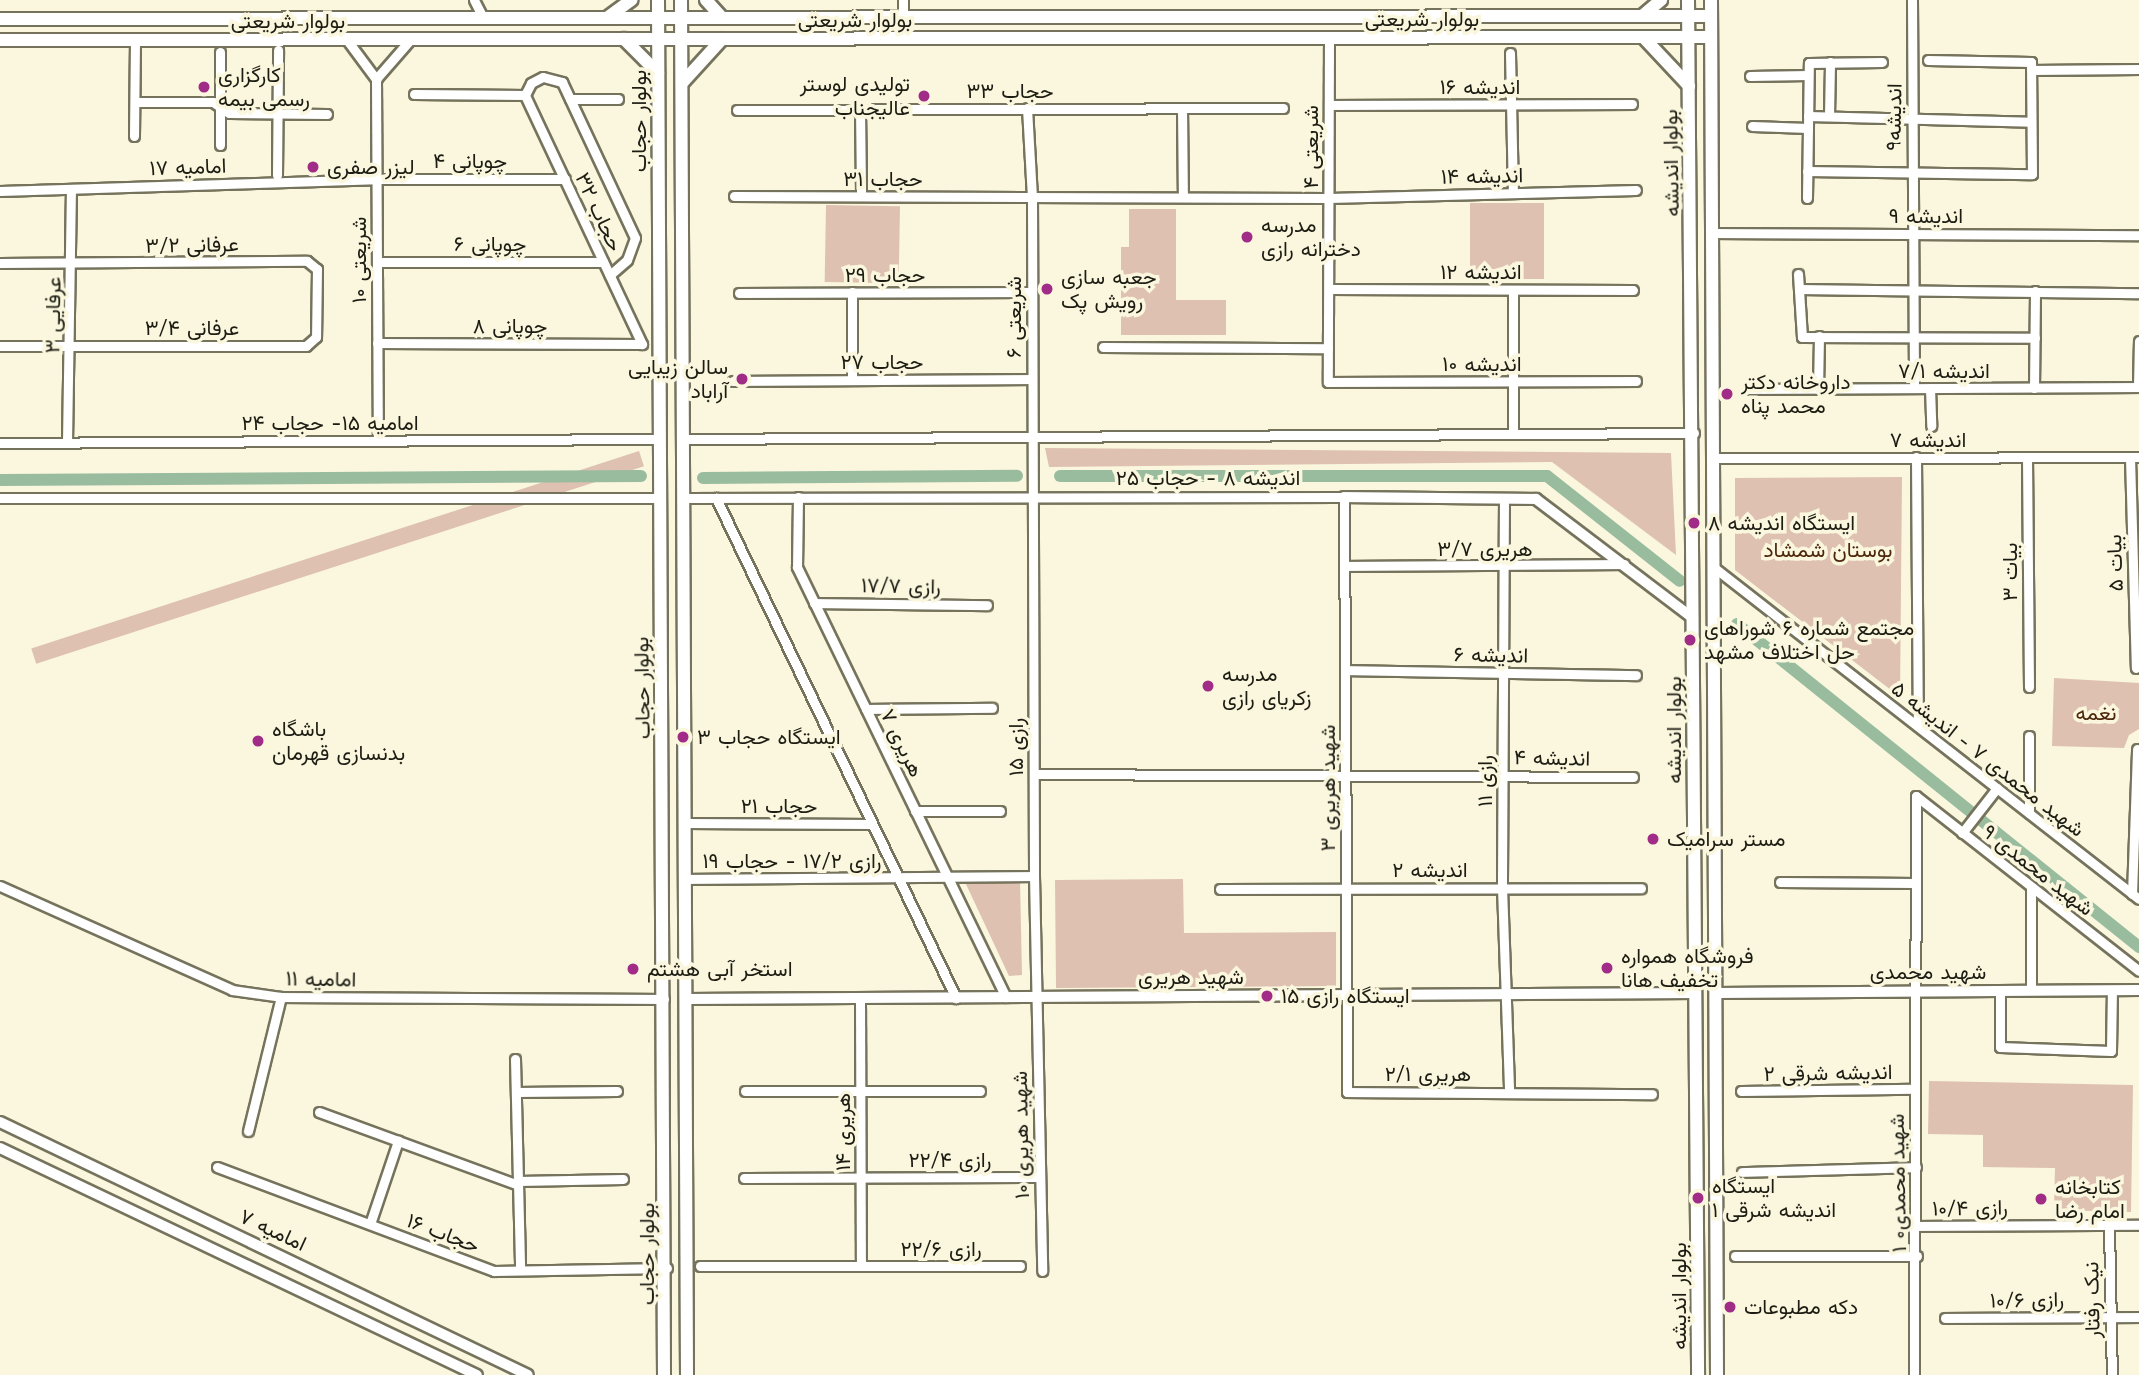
<!DOCTYPE html>
<meta charset="utf-8">
<style>
body{margin:0}
#map{position:relative;width:2139px;height:1375px;overflow:hidden;background:#faf7de;font-family:"Work Sans",Vazirmatn,sans-serif}
div>[style]{position:absolute}
[style*='--x']{left:calc(var(--x)*1px);top:calc(var(--y)*1px);width:calc(var(--w)*1px);rotate:calc(var(--a)*1deg)}
.green>*{inset:0;background:#dec1b0;transform-origin:0 0}
.canal>*{height:12px;margin:-6px;padding:0 6px;transform-origin:6px;border-radius:6px;background:#99bc9f}
.roads{filter:drop-shadow(2px 0 #76735d) drop-shadow(-2px 0 #76735d) drop-shadow(0 2px #76735d) drop-shadow(0 -2px #76735d)}
.minor>*{height:9px;margin:-4.5px;padding:0 4.5px;transform-origin:4.5px;border-radius:4.5px;background:#fff}
.tertiary>*{height:10px;margin:-5px;padding:0 5px;transform-origin:5px;border-radius:5px;background:#fff}
.secondary>*{height:12px;margin:-6px;padding:0 6px;transform-origin:6px;border-radius:6px;background:#fff}
.dots>*{width:19px;height:19px;translate:-50% -50%;box-sizing:border-box;border:4px solid #faf7de;border-radius:50%}
span{translate:-50% -50%;white-space:nowrap;text-align:center;line-height:1.15;-webkit-text-stroke:7px #faf7de;paint-order:stroke}
.street-label{font-size:21px;color:#1d1c13}
.poi-label{font-size:21px;color:#1d1c13}
.left{translate:0 -50%;text-align:left}
.right{translate:-100% -50%;text-align:right}
.park-label{font-size:21px;color:#4d270c}
</style>
<div id="map">
<div class="green">
<i style="left:1470px;top:203px;width:74px;height:76px"></i>
<i style="left:826px;top:205px;width:74px;height:77px;rotate:1deg"></i>
<i style="clip-path:polygon(1129px 209px,1176px 209px,1176px 300px,1226px 300px,1226px 335px,1121px 335px,1121px 247px,1129px 247px)"></i>
<i style="clip-path:polygon(1045px 448px,1671px 453px,1676px 555px,1552px 462px,1049px 467px)"></i>
<i style="left:639px;top:451px;width:16px;height:639px;rotate:72deg"></i>
<i style="clip-path:polygon(1902px 477px,1900px 697px,1735px 570px,1735px 478px)"></i>
<i style="clip-path:polygon(2054px 678px,2139px 683px,2139px 729px,2129px 735px,2124px 748px,2052px 746px)"></i>
<i style="clip-path:polygon(1183px 879px,1184px 933px,1336px 932px,1336px 986px,1056px 988px,1055px 880px)"></i>
<i style="clip-path:polygon(1020px 880px,1022px 975px,1009px 976px,965px 882px)"></i>
<i style="clip-path:polygon(1929px 1081px,2133px 1085px,2131px 1212px,2054px 1210px,2055px 1168px,1983px 1167px,1983px 1135px,1928px 1134px)"></i>
</div>
<div class="canal">
<i style="--x:1060;--y:476;--w:487;--a:0"></i>
<i style="--x:1547;--y:476;--w:169;--a:38.3"></i>
<i style="--x:703;--y:478;--w:314;--a:-0.4"></i>
<i style="--x:0;--y:480;--w:641;--a:-0.36"></i>
<i style="--x:1737;--y:624;--w:516;--a:38.78"></i>
</div>
<div class="roads">
<div class="minor">
<i style="--x:474;--y:0;--w:20;--a:63"></i>
<i style="--x:903;--y:0;--w:17;--a:90"></i>
<i style="--x:1912;--y:0;--w:388;--a:89.7"></i>
<i style="--x:1329;--y:38;--w:344;--a:90.2"></i>
<i style="--x:1328;--y:382;--w:308;--a:-0.2"></i>
<i style="--x:347;--y:40;--w:49;--a:53.4"></i>
<i style="--x:1510;--y:53;--w:140;--a:88.8"></i>
<i style="--x:2031;--y:70;--w:108;--a:-0.5"></i>
<i style="--x:1750;--y:76;--w:58;--a:-1"></i>
<i style="--x:376;--y:79;--w:361;--a:89.7"></i>
<i style="--x:376;--y:79;--w:52;--a:-48.9"></i>
<i style="--x:414;--y:94;--w:111;--a:0.5"></i>
<i style="--x:525;--y:95;--w:13;--a:-63"></i>
<i style="--x:531;--y:83;--w:13;--a:-27"></i>
<i style="--x:543;--y:77;--w:20;--a:15"></i>
<i style="--x:562;--y:82;--w:172;--a:64.9"></i>
<i style="--x:635;--y:238;--w:23;--a:110"></i>
<i style="--x:627;--y:260;--w:23;--a:139"></i>
<i style="--x:570;--y:99;--w:48;--a:0"></i>
<i style="--x:135;--y:102;--w:78;--a:0"></i>
<i style="--x:213;--y:102;--w:19;--a:35"></i>
<i style="--x:229;--y:113;--w:98;--a:0.6"></i>
<i style="--x:1329;--y:105;--w:303;--a:-0.2"></i>
<i style="--x:860;--y:108;--w:88;--a:89.3"></i>
<i style="--x:1027;--y:108;--w:89;--a:86.8"></i>
<i style="--x:1032;--y:197;--w:679;--a:89.83"></i>
<i style="--x:1034;--y:876;--w:395;--a:88.8"></i>
<i style="--x:1182;--y:108;--w:89;--a:89.4"></i>
<i style="--x:737;--y:110;--w:546;--a:-0.21"></i>
<i style="--x:1808;--y:116;--w:223;--a:1.5"></i>
<i style="--x:1829;--y:116;--w:54;--a:-88.9"></i>
<i style="--x:1752;--y:126;--w:56;--a:2"></i>
<i style="--x:134;--y:136;--w:96;--a:-89.4"></i>
<i style="--x:220;--y:145;--w:93;--a:-90"></i>
<i style="--x:1807;--y:171;--w:225;--a:0.8"></i>
<i style="--x:2032;--y:174;--w:112;--a:-90.5"></i>
<i style="--x:2031;--y:62;--w:103;--a:-178.9"></i>
<i style="--x:277;--y:175;--w:125;--a:-89.5"></i>
<i style="--x:0;--y:191;--w:376;--a:-1.8"></i>
<i style="--x:376;--y:179;--w:189;--a:0"></i>
<i style="--x:734;--y:196;--w:595;--a:0.19"></i>
<i style="--x:1329;--y:198;--w:307;--a:-1.5"></i>
<i style="--x:1807;--y:198;--w:135;--a:-89.2"></i>
<i style="--x:1809;--y:63;--w:73;--a:-0.8"></i>
<i style="--x:1713;--y:233;--w:426;--a:0.3"></i>
<i style="--x:377;--y:262;--w:226;--a:0"></i>
<i style="--x:0;--y:263;--w:307;--a:-0.4"></i>
<i style="--x:307;--y:261;--w:13;--a:39"></i>
<i style="--x:317;--y:269;--w:68;--a:90.8"></i>
<i style="--x:316;--y:337;--w:13;--a:138"></i>
<i style="--x:306;--y:346;--w:306;--a:180"></i>
<i style="--x:1798;--y:274;--w:63;--a:86.4"></i>
<i style="--x:1802;--y:337;--w:233;--a:0.2"></i>
<i style="--x:1329;--y:289;--w:304;--a:0.2"></i>
<i style="--x:1799;--y:289;--w:340;--a:0.7"></i>
<i style="--x:1513;--y:290;--w:144;--a:90"></i>
<i style="--x:852;--y:292;--w:87;--a:90"></i>
<i style="--x:739;--y:293;--w:293;--a:-0.2"></i>
<i style="--x:377;--y:343;--w:265;--a:0.2"></i>
<i style="--x:642;--y:344;--w:275;--a:-115.2"></i>
<i style="--x:1103;--y:347;--w:225;--a:0.3"></i>
<i style="--x:733;--y:381;--w:299;--a:-0.4"></i>
<i style="--x:2138;--y:387;--w:46;--a:-88.8"></i>
<i style="--x:1930;--y:388;--w:38;--a:88"></i>
<i style="--x:2034;--y:388;--w:97;--a:-89.4"></i>
<i style="--x:1749;--y:389;--w:390;--a:-0.3"></i>
<i style="--x:1818;--y:389;--w:53;--a:-88.9"></i>
<i style="--x:682;--y:439;--w:1012;--a:-0.34"></i>
<i style="--x:67;--y:442;--w:253;--a:-89.1"></i>
<i style="--x:0;--y:443;--w:660;--a:-0.35"></i>
<i style="--x:1916;--y:457;--w:269;--a:89.6"></i>
<i style="--x:2027;--y:457;--w:230;--a:89.5"></i>
<i style="--x:2130;--y:457;--w:211;--a:88.4"></i>
<i style="--x:1716;--y:458;--w:423;--a:-0.1"></i>
<i style="--x:798;--y:497;--w:70;--a:90.8"></i>
<i style="--x:797;--y:567;--w:478;--a:64.1"></i>
<i style="--x:0;--y:498;--w:660;--a:0"></i>
<i style="--x:683;--y:498;--w:661;--a:-0.09"></i>
<i style="--x:1344;--y:497;--w:595;--a:89.71"></i>
<i style="--x:1347;--y:1092;--w:305;--a:0.4"></i>
<i style="--x:716;--y:498;--w:555;--a:64.36"></i>
<i style="--x:1504;--y:498;--w:389;--a:90.3"></i>
<i style="--x:1502;--y:887;--w:204;--a:88"></i>
<i style="--x:1344;--y:566;--w:280;--a:-0.4"></i>
<i style="--x:1716;--y:569;--w:536;--a:37.96"></i>
<i style="--x:814;--y:603;--w:173;--a:0.7"></i>
<i style="--x:1345;--y:670;--w:291;--a:1"></i>
<i style="--x:866;--y:709;--w:126;--a:-0.5"></i>
<i style="--x:2029;--y:736;--w:77;--a:90"></i>
<i style="--x:1034;--y:774;--w:599;--a:0.29"></i>
<i style="--x:1916;--y:796;--w:283;--a:38.1"></i>
<i style="--x:915;--y:811;--w:85;--a:0"></i>
<i style="--x:686;--y:823;--w:186;--a:0.3"></i>
<i style="--x:1962;--y:833;--w:57;--a:-52.1"></i>
<i style="--x:686;--y:879;--w:348;--a:-0.5"></i>
<i style="--x:1780;--y:882;--w:135;--a:0.4"></i>
<i style="--x:0;--y:886;--w:254;--a:24.1"></i>
<i style="--x:232;--y:990;--w:49;--a:8.1"></i>
<i style="--x:281;--y:997;--w:383;--a:0.3"></i>
<i style="--x:1220;--y:889;--w:421;--a:-0.1"></i>
<i style="--x:2132;--y:894;--w:145;--a:-88"></i>
<i style="--x:2031;--y:990;--w:103;--a:-90"></i>
<i style="--x:2000;--y:991;--w:56;--a:90"></i>
<i style="--x:2000;--y:1047;--w:111;--a:2.1"></i>
<i style="--x:2111;--y:1051;--w:61;--a:-89.1"></i>
<i style="--x:860;--y:998;--w:268;--a:89.8"></i>
<i style="--x:515;--y:1059;--w:211;--a:88.6"></i>
<i style="--x:745;--y:1091;--w:235;--a:0"></i>
<i style="--x:1741;--y:1091;--w:174;--a:-0.7"></i>
<i style="--x:516;--y:1092;--w:101;--a:-0.6"></i>
<i style="--x:319;--y:1112;--w:212;--a:20.1"></i>
<i style="--x:248;--y:1131;--w:138;--a:-76.2"></i>
<i style="--x:217;--y:1167;--w:296;--a:20.6"></i>
<i style="--x:494;--y:1271;--w:173;--a:-1"></i>
<i style="--x:1742;--y:1172;--w:174;--a:-1.6"></i>
<i style="--x:744;--y:1178;--w:296;--a:-0.2"></i>
<i style="--x:518;--y:1181;--w:105;--a:-1.1"></i>
<i style="--x:370;--y:1224;--w:88;--a:-71.4"></i>
<i style="--x:2109;--y:1225;--w:150;--a:88.9"></i>
<i style="--x:1916;--y:1226;--w:223;--a:-0.3"></i>
<i style="--x:1735;--y:1256;--w:182;--a:0"></i>
<i style="--x:700;--y:1266;--w:320;--a:0"></i>
<i style="--x:1945;--y:1318;--w:194;--a:-0.3"></i>
<i style="--x:1914;--y:1375;--w:579;--a:-89.8"></i>
</div>
<div class="tertiary">
<i style="--x:1344;--y:497;--w:192;--a:0.6"></i>
<i style="--x:1536;--y:499;--w:197;--a:37.2"></i>
<i style="--x:1717;--y:993;--w:422;--a:-0.4"></i>
<i style="--x:687;--y:999;--w:1009;--a:-0.34"></i>
<i style="--x:0;--y:1122;--w:585;--a:25.6"></i>
<i style="--x:0;--y:1148;--w:528;--a:25.45"></i>
</div>
<div class="secondary">
<i style="--x:658;--y:0;--w:1375;--a:89.75"></i>
<i style="--x:681;--y:0;--w:1375;--a:89.75"></i>
<i style="--x:706;--y:0;--w:24;--a:48"></i>
<i style="--x:1688;--y:0;--w:1375;--a:89.58"></i>
<i style="--x:1711;--y:0;--w:1375;--a:89.75"></i>
<i style="--x:1642;--y:16;--w:25;--a:-40"></i>
<i style="--x:608;--y:17;--w:29;--a:-36"></i>
<i style="--x:0;--y:19;--w:1711;--a:-0.1"></i>
<i style="--x:1644;--y:38;--w:66;--a:46.8"></i>
<i style="--x:624;--y:39;--w:48;--a:45"></i>
<i style="--x:0;--y:40;--w:1711;--a:-0.1"></i>
<i style="--x:682;--y:83;--w:59;--a:-47.7"></i>
</div>
</div>
<div class="dots">
<i style="left:204px;top:87px;background:#a02c87"></i>
<i style="left:924px;top:96px;background:#a02c87"></i>
<i style="left:313px;top:167px;background:#a02c87"></i>
<i style="left:1247px;top:237px;background:#a02c87"></i>
<i style="left:1047px;top:289px;background:#a02c87"></i>
<i style="left:742px;top:379px;background:#a02c87"></i>
<i style="left:1727px;top:394px;background:#a02c87"></i>
<i style="left:1694px;top:523px;background:#a02c87"></i>
<i style="left:1690px;top:640px;background:#a02c87"></i>
<i style="left:1208px;top:686px;background:#a02c87"></i>
<i style="left:683px;top:737px;background:#a02c87"></i>
<i style="left:258px;top:741px;background:#a02c87"></i>
<i style="left:1653px;top:839px;background:#a02c87"></i>
<i style="left:1607px;top:968px;background:#a02c87"></i>
<i style="left:633px;top:969px;background:#a02c87"></i>
<i style="left:1267px;top:996px;background:#a02c87"></i>
<i style="left:1698px;top:1198px;background:#a02c87"></i>
<i style="left:2041px;top:1199px;background:#a02c87"></i>
<i style="left:1730px;top:1307px;background:#a02c87"></i>
</div>
<div class="street-label">
<span style="left:1422px;top:19px">بولوار شریعتی</span>
<span style="left:855px;top:20px">بولوار شریعتی</span>
<span style="left:288px;top:21px">بولوار شریعتی</span>
<span style="left:1480px;top:87px">اندیشه ۱۶</span>
<span style="left:1010px;top:91px">حجاب ۳۳</span>
<span style="left:1894px;top:117px;rotate:-89deg">اندیشه۹</span>
<span style="left:639px;top:121px;rotate:-90deg">بولوار حجاب</span>
<span style="left:1311px;top:147px;rotate:-90deg">شریعتی ۴</span>
<span style="left:470px;top:161px">چوپانی ۴</span>
<span style="left:1671px;top:163px;rotate:-91deg">بولوار اندیشه</span>
<span style="left:188px;top:167px;rotate:-2deg">امامیه ۱۷</span>
<span style="left:1482px;top:176px;rotate:-1deg">اندیشه ۱۴</span>
<span style="left:883px;top:179px">حجاب ۳۱</span>
<span style="left:599px;top:212px;rotate:65deg">حجاب ۳۲</span>
<span style="left:1926px;top:216px">اندیشه ۹</span>
<span style="left:490px;top:244px">چوپانی ۶</span>
<span style="left:192px;top:245px;rotate:-1deg">عرفانی ۳/۲</span>
<span style="left:359px;top:260px;rotate:-90deg">شریعتی ۱۰</span>
<span style="left:1481px;top:272px">اندیشه ۱۲</span>
<span style="left:885px;top:275px">حجاب ۲۹</span>
<span style="left:53px;top:315px;rotate:-89deg">عرفایی ۳</span>
<span style="left:1014px;top:317px;rotate:-90deg">شریعتی ۶</span>
<span style="left:510px;top:326px">چوپانی ۸</span>
<span style="left:192px;top:328px">عرفانی ۳/۴</span>
<span style="left:882px;top:362px">حجاب ۲۷</span>
<span style="left:1482px;top:364px">اندیشه ۱۰</span>
<span style="left:1944px;top:371px">اندیشه ۷/۱</span>
<span style="left:330px;top:423px">امامیه ۱۵- حجاب ۲۴</span>
<span style="left:1928px;top:440px">اندیشه ۷</span>
<span style="left:1208px;top:478px">اندیشه ۸ - حجاب ۲۵</span>
<span style="left:1485px;top:549px">هریری ۳/۷</span>
<span style="left:2115px;top:563px;rotate:-92deg">بیات ۵</span>
<span style="left:2010px;top:572px;rotate:-90deg">بیات ۳</span>
<span style="left:901px;top:586px;rotate:1deg">رازی ۱۷/۷</span>
<span style="left:1491px;top:655px;rotate:1deg">اندیشه ۶</span>
<span style="left:642px;top:688px;rotate:-91deg">بولوار حجاب</span>
<span style="left:1674px;top:730px;rotate:-90deg">بولوار اندیشه</span>
<span style="left:902px;top:743px;rotate:64deg">هریری ۷</span>
<span style="left:1016px;top:747px;rotate:-90deg">رازی ۱۵</span>
<span style="left:1552px;top:758px;rotate:1deg">اندیشه ۴</span>
<span style="left:1988px;top:759px;rotate:38deg">شهید محمدی ۷ - اندیشه ۵</span>
<span style="left:1485px;top:781px;rotate:-90deg">رازی ۱۱</span>
<span style="left:1328px;top:788px;rotate:-90deg">شهید هریری ۳</span>
<span style="left:779px;top:806px">حجاب ۲۱</span>
<span style="left:792px;top:861px">رازی ۱۷/۲ - حجاب ۱۹</span>
<span style="left:1430px;top:870px">اندیشه ۲</span>
<span style="left:2038px;top:870px;rotate:38deg">شهید محمدی ۹</span>
<span style="left:1928px;top:972px">شهید محمدی</span>
<span style="left:1191px;top:977px">شهید هریری</span>
<span style="left:321px;top:979px;rotate:1deg">امامیه ۱۱</span>
<span style="left:1828px;top:1073px;rotate:-1deg">اندیشه شرقی ۲</span>
<span style="left:1428px;top:1074px">هریری ۲/۱</span>
<span style="left:843px;top:1132px;rotate:-90deg">هریری ۱۴</span>
<span style="left:1021px;top:1135px;rotate:-91deg">شهید هریری ۱۰</span>
<span style="left:950px;top:1160px">رازی ۲۲/۴</span>
<span style="left:1898px;top:1183px;rotate:-91deg">شهید محمدی۰ ۱</span>
<span style="left:1970px;top:1208px;rotate:-1deg">رازی ۱۰/۴</span>
<span style="left:273px;top:1230px;rotate:25deg">امامیه ۷</span>
<span style="left:443px;top:1233px;rotate:21deg">حجاب ۱۶</span>
<span style="left:941px;top:1249px">رازی ۲۲/۶</span>
<span style="left:647px;top:1254px;rotate:-90deg">بولوار حجاب</span>
<span style="left:1679px;top:1296px;rotate:-90deg">بولوار اندیشه</span>
<span style="left:2027px;top:1300px;rotate:-1deg">رازی ۱۰/۶</span>
<span style="left:2092px;top:1300px;rotate:-91deg">نیک رفتار</span>
</div>
<div class="poi-label">
<span class="left" style="left:218px;top:87px">کارگزاری<br>رسمی بیمه</span>
<span class="right" style="left:910px;top:96px">تولیدی لوستر<br>عالیجناب</span>
<span class="left" style="left:327px;top:167px">لیزر صفری</span>
<span class="left" style="left:1261px;top:237px">مدرسه<br>دخترانه رازی</span>
<span class="left" style="left:1061px;top:289px">جعبه سازی<br>رویش پک</span>
<span class="right" style="left:728px;top:379px">سالن زیبایی<br>آراباد</span>
<span class="left" style="left:1741px;top:394px">داروخانه دکتر<br>محمد پناه</span>
<span class="left" style="left:1708px;top:523px">ایستگاه اندیشه ۸</span>
<span class="left" style="left:1704px;top:640px">مجتمع شماره ۶ شوراهای<br>حل اختلاف مشهد</span>
<span class="left" style="left:1222px;top:686px">مدرسه<br>زکریای رازی</span>
<span class="left" style="left:272px;top:741px">باشگاه<br>بدنسازی قهرمان</span>
<span class="left" style="left:697px;top:737px">ایستگاه حجاب ۳</span>
<span class="left" style="left:1667px;top:839px">مستر سرامیک</span>
<span class="left" style="left:1621px;top:968px">فروشگاه همواره<br>تخفیف هانا</span>
<span class="left" style="left:647px;top:969px">استخر آبی هشتم</span>
<span class="left" style="left:1281px;top:996px">ایستگاه رازی ۱۵</span>
<span class="left" style="left:1712px;top:1198px">ایستگاه<br>اندیشه شرقی ۱</span>
<span class="left" style="left:2055px;top:1199px">کتابخانه<br>امام رضا</span>
<span class="left" style="left:1744px;top:1307px">دکه مطبوعات</span>
</div>
<div class="park-label">
<span style="left:1828px;top:550px">بوستان شمشاد</span>
<span style="left:2096px;top:713px">نغمه</span>
</div>
</div>
